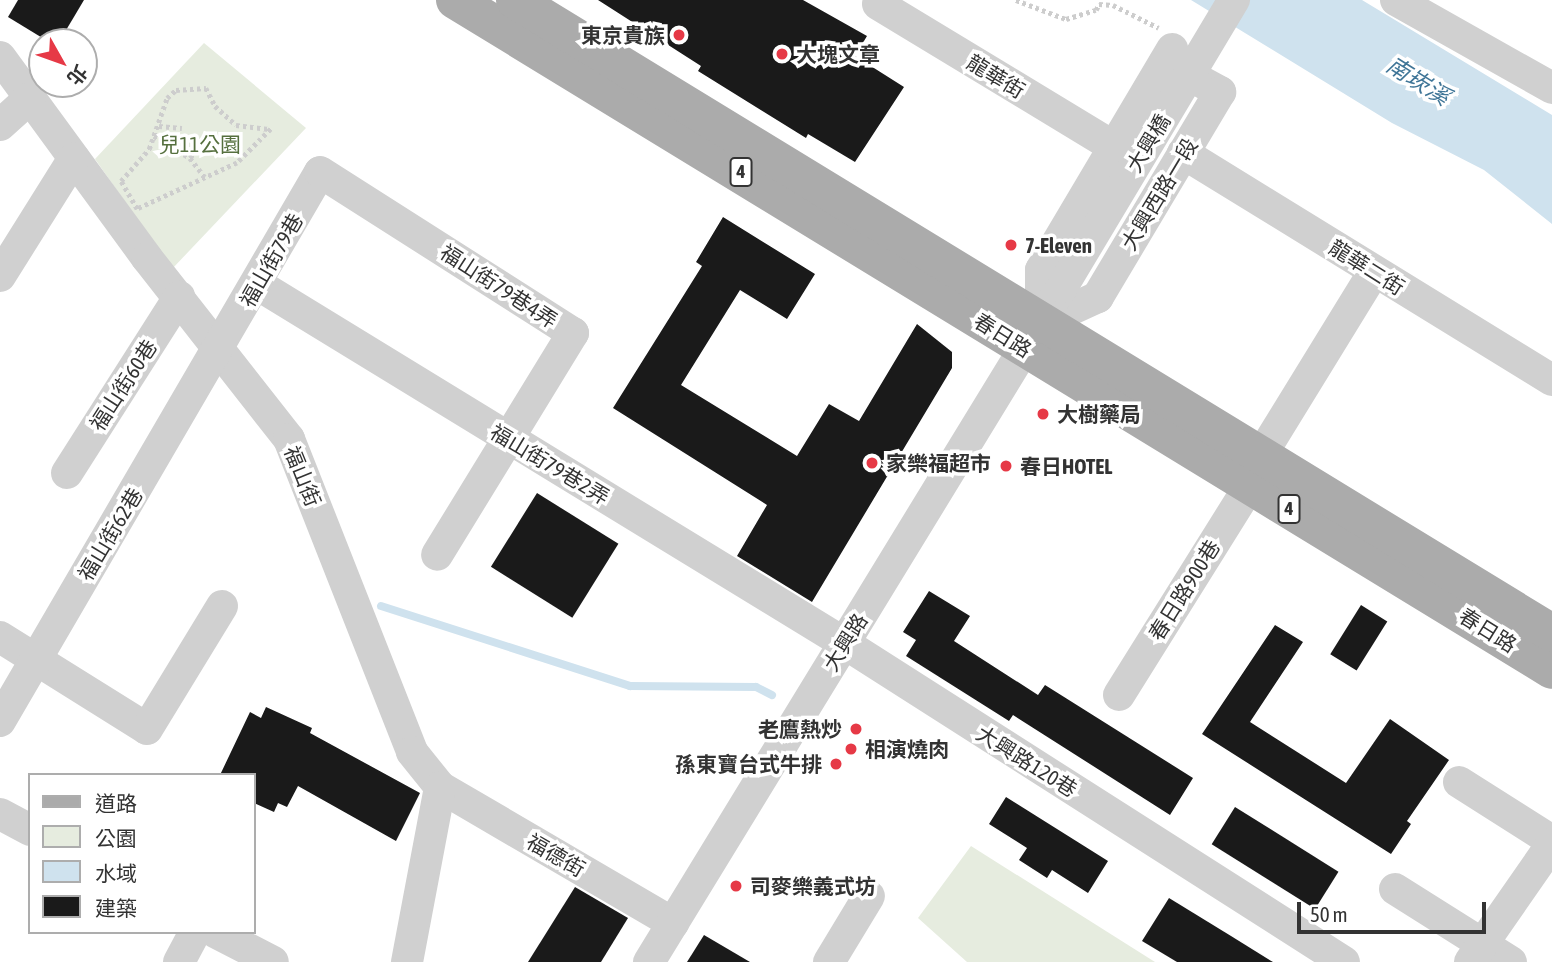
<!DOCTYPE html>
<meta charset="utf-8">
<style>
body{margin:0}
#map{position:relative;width:1552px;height:962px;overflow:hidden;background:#fff;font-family:"Asap Condensed","Noto Sans TC",sans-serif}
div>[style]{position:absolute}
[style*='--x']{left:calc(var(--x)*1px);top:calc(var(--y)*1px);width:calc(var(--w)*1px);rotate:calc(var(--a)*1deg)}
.green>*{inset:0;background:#e6ecdf}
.water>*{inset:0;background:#cfe2ee}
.stream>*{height:8px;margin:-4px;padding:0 4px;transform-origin:4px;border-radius:4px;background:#cfe2ee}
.building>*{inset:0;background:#1a1a1a;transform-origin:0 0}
.path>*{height:4.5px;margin-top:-2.25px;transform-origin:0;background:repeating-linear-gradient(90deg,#cdcdcd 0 3.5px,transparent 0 7px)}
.minor>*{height:32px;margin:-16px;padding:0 16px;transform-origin:16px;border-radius:16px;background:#d0d0d0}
.major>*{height:38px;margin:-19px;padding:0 19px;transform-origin:19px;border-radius:19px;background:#ababab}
.minor-bridge>*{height:32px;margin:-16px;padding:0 16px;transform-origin:16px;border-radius:16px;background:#d0d0d0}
.dots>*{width:19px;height:19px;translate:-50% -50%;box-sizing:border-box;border:4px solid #fff;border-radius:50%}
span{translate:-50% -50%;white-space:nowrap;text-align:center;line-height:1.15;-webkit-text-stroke:7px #fff;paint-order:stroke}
.shield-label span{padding:2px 5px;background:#fff;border:2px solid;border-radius:5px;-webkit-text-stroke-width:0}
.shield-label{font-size:19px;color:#333;font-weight:700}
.poi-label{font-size:21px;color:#333;font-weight:700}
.right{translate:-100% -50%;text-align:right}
.left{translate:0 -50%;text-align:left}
.street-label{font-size:21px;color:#333}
.park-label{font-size:21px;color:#56703f}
.water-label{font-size:23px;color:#3f7597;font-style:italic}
.legend{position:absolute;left:28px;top:773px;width:228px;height:161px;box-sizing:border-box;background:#fff;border:2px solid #adadad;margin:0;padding:9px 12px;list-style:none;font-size:21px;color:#333}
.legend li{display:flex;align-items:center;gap:14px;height:35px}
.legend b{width:35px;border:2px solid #adadad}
.north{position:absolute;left:28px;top:28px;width:70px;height:70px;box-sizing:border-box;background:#fff;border:2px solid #adadad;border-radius:50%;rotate:130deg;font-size:19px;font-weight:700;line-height:28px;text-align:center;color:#333}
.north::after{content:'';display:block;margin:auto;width:24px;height:32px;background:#e63946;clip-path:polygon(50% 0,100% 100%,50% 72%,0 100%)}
.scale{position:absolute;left:1297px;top:902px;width:189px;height:32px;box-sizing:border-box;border:4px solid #333;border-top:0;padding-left:9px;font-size:21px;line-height:24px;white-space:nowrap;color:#333;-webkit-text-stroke:5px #fff;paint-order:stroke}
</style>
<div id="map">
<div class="green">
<i style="clip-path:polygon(204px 43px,306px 128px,172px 269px,95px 159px)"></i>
<i style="clip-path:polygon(971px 846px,1155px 962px,967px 962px,918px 918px)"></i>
</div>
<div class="water">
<i style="clip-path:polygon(1191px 0,1362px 0,1552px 115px,1552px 224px,1484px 170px,1392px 123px)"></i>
</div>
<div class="stream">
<i style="--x:381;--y:606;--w:262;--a:17.8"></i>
<i style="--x:630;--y:686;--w:126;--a:0.5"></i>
<i style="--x:756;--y:687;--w:18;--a:27"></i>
</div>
<div class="building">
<i style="clip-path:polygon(18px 0,84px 0,59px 42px,49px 42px,8px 17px)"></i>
<i style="clip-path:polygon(598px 0,803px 0,867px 36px,855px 56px,904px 87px,855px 162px,808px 134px,806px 138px,698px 71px,701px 66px)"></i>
<i style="clip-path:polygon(723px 217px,815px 274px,787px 319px,740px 290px,681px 385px,797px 456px,829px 404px,859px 421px,917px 324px,952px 352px,952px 368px,812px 602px,737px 556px,767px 505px,613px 408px,702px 266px,696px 262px)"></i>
<i style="left:537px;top:493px;width:96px;height:87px;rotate:32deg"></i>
<i style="clip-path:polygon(929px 591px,970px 616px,954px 641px,1038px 695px,1045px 685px,1193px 778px,1170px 815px,1013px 715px,1009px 721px,906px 656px,916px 640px,903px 632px)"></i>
<i style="left:1361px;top:605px;width:31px;height:58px;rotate:32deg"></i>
<i style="clip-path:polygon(1275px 625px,1303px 642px,1250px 722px,1346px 783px,1390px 719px,1449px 760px,1407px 821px,1411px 824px,1391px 854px,1202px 734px)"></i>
<i style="clip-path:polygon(266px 707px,312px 728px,310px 733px,420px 793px,396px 841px,298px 786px,287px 807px,278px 803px,274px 812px,254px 803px,254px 775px,220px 775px,250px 712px,261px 718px)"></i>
<i style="clip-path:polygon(1006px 797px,1108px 861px,1088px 893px,1052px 870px,1047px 878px,1019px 860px,1027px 848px,989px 824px)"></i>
<i style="left:1235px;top:807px;width:122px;height:44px;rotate:32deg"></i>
<i style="clip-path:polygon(575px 887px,628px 918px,601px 962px,528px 962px)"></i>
<i style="clip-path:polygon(1169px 898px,1231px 936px,1273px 962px,1177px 962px,1142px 941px)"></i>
<i style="clip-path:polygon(704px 935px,750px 962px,687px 962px)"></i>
</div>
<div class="path">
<i style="--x:1016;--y:0;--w:53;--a:20.8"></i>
<i style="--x:1066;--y:19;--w:31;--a:-17"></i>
<i style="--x:1096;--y:10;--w:7;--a:-63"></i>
<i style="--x:1099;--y:4;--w:14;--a:4"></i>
<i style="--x:1113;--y:5;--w:51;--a:26.6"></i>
<i style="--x:206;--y:88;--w:20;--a:63"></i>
<i style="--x:215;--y:106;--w:28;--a:42"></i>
<i style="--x:236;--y:125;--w:35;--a:7"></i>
<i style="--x:271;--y:129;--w:48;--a:135"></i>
<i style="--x:237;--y:163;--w:110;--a:155.3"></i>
<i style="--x:137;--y:209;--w:32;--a:-120"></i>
<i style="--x:121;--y:181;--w:43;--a:-48.8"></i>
<i style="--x:149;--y:149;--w:54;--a:-70.6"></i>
<i style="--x:167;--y:98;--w:12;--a:-42"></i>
<i style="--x:176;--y:90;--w:30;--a:-4"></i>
<i style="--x:159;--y:126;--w:23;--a:5"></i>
<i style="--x:154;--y:136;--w:42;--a:31.4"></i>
<i style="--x:190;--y:158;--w:24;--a:52"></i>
<i style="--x:190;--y:158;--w:12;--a:-55"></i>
</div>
<div class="minor">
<i style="--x:1396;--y:0;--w:179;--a:29.4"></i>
<i style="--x:878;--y:4;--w:276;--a:31.2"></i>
<i style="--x:0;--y:57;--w:249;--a:53.8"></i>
<i style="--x:147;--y:258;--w:230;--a:51.9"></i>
<i style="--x:289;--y:439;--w:336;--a:68.5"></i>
<i style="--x:412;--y:752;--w:45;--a:51.3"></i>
<i style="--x:440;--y:787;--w:270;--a:30.3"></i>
<i style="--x:1165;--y:62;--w:63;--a:28.6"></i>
<i style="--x:1220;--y:92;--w:239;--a:120.8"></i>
<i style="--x:1098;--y:297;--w:63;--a:155.5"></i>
<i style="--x:1041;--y:323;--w:53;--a:-90"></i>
<i style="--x:1041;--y:270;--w:257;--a:-59.3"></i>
<i style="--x:0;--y:125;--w:40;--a:-42"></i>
<i style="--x:1183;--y:153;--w:433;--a:31.6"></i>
<i style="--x:0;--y:276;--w:139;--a:-57.9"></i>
<i style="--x:257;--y:284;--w:688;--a:31.45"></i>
<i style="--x:844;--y:643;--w:593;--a:32.54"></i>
<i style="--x:1260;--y:457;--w:217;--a:-58.4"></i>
<i style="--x:67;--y:473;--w:209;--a:-57.5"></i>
<i style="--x:0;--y:637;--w:173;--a:32"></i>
<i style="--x:147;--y:729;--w:144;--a:-58.6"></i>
<i style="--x:1119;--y:695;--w:248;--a:-58"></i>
<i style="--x:0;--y:721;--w:635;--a:-59.76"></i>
<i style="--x:320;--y:172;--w:300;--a:32.5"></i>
<i style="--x:573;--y:333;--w:260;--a:121.5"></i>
<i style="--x:1459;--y:782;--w:110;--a:32.4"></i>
<i style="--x:0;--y:814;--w:34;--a:28"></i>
<i style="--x:1395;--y:889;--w:137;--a:32.2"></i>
<i style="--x:215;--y:932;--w:65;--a:27.3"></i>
<i style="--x:179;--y:962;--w:34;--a:-62"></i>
<i style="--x:407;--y:962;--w:178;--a:-79.3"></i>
<i style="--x:649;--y:962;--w:791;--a:-58.54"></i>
<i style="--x:829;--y:962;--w:77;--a:-58.8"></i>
<i style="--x:1470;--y:962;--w:144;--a:-55.2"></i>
</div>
<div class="major">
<i style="--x:455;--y:0;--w:1285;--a:31.41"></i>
<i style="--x:515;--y:0;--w:1215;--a:31.4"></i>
</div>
<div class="minor-bridge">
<i style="--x:1062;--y:287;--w:335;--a:-59.1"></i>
</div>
<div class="dots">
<i style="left:679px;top:35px;background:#e63946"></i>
<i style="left:782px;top:54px;background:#e63946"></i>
<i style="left:1011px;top:245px;background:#e63946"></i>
<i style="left:1043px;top:414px;background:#e63946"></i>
<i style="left:872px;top:463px;background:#e63946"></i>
<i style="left:1006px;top:466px;background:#e63946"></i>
<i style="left:856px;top:729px;background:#e63946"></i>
<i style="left:851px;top:749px;background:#e63946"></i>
<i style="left:836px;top:764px;background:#e63946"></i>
<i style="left:736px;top:886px;background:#e63946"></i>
</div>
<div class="shield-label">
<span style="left:741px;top:172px">4</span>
<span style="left:1289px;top:509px">4</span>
</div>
<div class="poi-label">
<span class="right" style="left:665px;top:35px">東京貴族</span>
<span class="left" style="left:796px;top:54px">大塊文章</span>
<span class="left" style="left:1025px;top:245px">7-Eleven</span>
<span class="left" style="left:1057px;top:414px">大樹藥局</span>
<span class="left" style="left:886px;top:463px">家樂福超市</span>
<span class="left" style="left:1020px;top:466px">春日HOTEL</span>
<span class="right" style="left:842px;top:729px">老鷹熱炒</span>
<span class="left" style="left:865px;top:749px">相演燒肉</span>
<span class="right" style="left:822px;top:764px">孫東寶台式牛排</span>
<span class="left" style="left:750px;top:886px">司麥樂義式坊</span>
</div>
<div class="street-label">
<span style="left:996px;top:76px;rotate:31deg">龍華街</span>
<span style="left:1148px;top:143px;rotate:-59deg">大興橋</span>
<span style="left:1159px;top:194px;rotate:-59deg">大興西路一段</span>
<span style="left:271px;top:260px;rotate:-60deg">福山街79巷</span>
<span style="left:1367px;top:267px;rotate:32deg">龍華二街</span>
<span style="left:499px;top:286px;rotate:33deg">福山街79巷4弄</span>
<span style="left:1003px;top:335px;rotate:32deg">春日路</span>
<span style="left:123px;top:385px;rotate:-57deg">福山街60巷</span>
<span style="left:550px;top:464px;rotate:31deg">福山街79巷2弄</span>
<span style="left:303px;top:476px;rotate:68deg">福山街</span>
<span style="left:110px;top:534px;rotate:-59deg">福山街62巷</span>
<span style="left:1184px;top:590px;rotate:-58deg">春日路900巷</span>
<span style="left:1488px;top:630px;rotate:32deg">春日路</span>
<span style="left:845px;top:642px;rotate:-58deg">大興路</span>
<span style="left:1027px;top:761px;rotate:32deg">大興路120巷</span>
<span style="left:556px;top:855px;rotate:30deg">福德街</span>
</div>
<div class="park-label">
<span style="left:200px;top:144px">兒11公園</span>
</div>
<div class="water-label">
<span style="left:1418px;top:81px;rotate:32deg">南崁溪</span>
</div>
<ul class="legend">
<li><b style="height:9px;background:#ababab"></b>道路</li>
<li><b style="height:19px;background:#e6ecdf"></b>公園</li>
<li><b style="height:19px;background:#cfe2ee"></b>水域</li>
<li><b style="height:19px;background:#1a1a1a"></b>建築</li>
</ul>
<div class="north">北</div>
<div class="scale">50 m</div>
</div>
